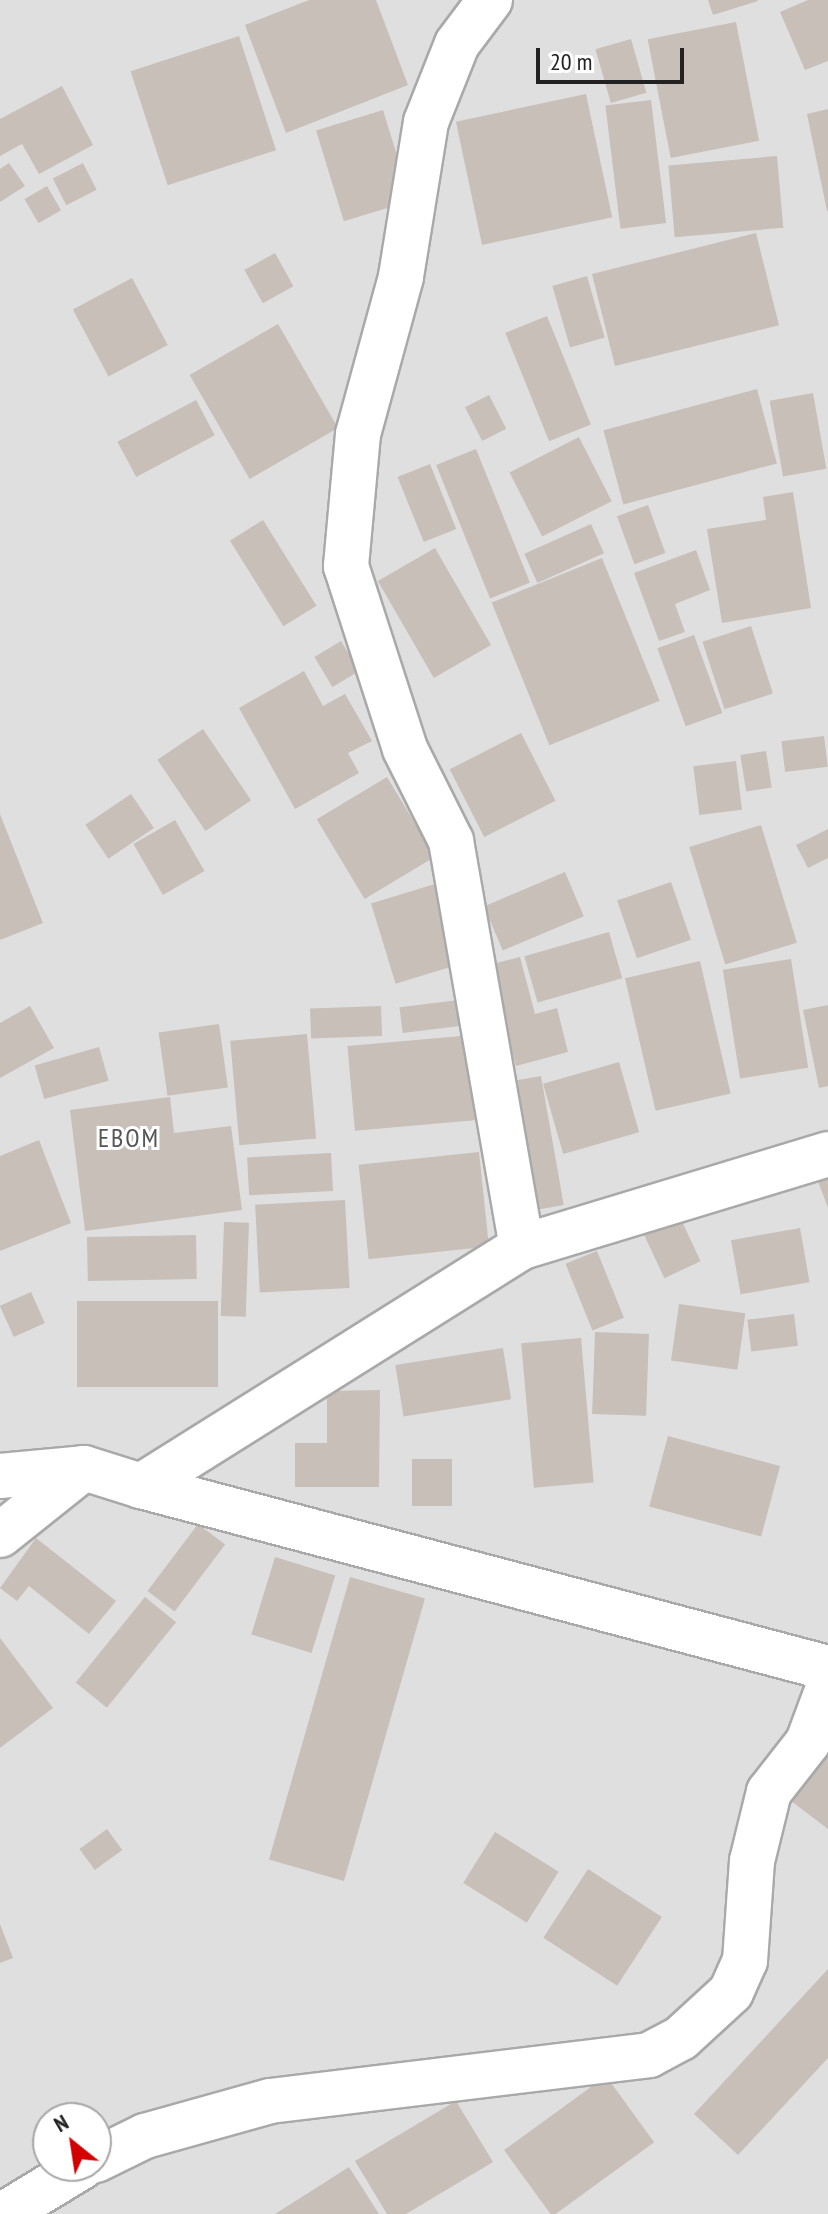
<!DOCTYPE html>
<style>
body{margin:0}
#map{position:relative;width:828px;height:2214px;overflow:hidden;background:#f2efe9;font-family:"PT Sans Narrow",sans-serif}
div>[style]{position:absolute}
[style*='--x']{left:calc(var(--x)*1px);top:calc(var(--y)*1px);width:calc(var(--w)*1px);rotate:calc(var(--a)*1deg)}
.residential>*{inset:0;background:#e0dfdf}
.building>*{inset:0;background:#c7bfb8;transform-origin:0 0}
.roads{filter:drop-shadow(2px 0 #a9a9a9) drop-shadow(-2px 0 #a9a9a9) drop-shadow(0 2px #a9a9a9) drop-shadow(0 -2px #a9a9a9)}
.minor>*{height:44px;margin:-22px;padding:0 22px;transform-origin:22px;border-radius:22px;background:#fff}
span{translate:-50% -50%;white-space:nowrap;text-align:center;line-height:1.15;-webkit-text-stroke:6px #fff;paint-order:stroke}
.quarter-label{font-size:26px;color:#555;letter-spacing:2px}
.north{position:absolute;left:32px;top:2102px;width:80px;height:80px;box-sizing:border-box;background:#fff;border:2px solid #a7a7a7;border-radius:50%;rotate:330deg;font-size:22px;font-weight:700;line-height:32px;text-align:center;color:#222}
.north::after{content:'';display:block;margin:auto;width:28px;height:36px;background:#d40000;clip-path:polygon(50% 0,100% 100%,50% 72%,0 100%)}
.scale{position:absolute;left:536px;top:48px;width:148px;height:36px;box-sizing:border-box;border:4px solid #222;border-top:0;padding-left:10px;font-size:24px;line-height:28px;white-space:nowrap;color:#222;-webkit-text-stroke:6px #fff;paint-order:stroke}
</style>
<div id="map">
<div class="residential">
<i style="clip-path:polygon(evenodd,0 0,828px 0,828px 2214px,0 2214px,0 0,48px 2118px,96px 2118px,96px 2166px,48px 2166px,48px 2118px)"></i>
</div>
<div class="building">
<i style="clip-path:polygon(309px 0,376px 0,408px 85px,286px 133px,245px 25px)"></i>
<i style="clip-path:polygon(708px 0,757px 0,758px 1px,713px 15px)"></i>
<i style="clip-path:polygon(808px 0,828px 0,828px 61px,805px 70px,780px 12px)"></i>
<i style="left:736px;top:22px;width:121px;height:90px;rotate:79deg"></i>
<i style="left:239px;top:36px;width:120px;height:114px;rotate:72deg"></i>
<i style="left:631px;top:39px;width:56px;height:37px;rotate:74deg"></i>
<i style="clip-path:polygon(62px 86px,93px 145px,39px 174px,22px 144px,0 156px,0 119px)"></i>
<i style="left:586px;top:94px;width:126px;height:133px;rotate:78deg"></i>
<i style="left:651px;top:100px;width:124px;height:46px;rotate:83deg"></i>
<i style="clip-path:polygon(828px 109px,828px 211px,827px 211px,807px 114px)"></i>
<i style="left:383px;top:110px;width:95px;height:70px;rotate:73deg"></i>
<i style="left:777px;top:156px;width:72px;height:109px;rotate:85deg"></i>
<i style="clip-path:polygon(9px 163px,25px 186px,0 202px,0 169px)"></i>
<i style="left:83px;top:163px;width:30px;height:34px;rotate:63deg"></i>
<i style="left:47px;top:186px;width:28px;height:26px;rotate:60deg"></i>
<i style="left:756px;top:233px;width:95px;height:169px;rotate:76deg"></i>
<i style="left:275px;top:253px;width:38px;height:35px;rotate:61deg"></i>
<i style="left:587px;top:276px;width:64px;height:36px;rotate:74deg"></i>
<i style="left:132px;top:278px;width:76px;height:67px;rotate:62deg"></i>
<i style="left:547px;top:316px;width:117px;height:45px;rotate:68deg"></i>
<i style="left:278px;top:324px;width:120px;height:102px;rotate:60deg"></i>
<i style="left:757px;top:389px;width:77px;height:159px;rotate:75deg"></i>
<i style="left:813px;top:393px;width:77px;height:44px;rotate:80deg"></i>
<i style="left:489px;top:395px;width:38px;height:27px;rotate:63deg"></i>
<i style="left:196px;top:400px;width:40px;height:89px;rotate:62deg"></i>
<i style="left:579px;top:437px;width:72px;height:78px;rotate:63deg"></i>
<i style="left:476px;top:449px;width:144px;height:43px;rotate:68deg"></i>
<i style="left:430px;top:464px;width:70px;height:35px;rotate:68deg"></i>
<i style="clip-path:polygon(793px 492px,811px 608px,722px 623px,707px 529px,766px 520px,763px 497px)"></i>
<i style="left:648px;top:505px;width:51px;height:33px;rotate:70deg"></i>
<i style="left:263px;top:520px;width:101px;height:39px;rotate:58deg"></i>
<i style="left:591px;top:524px;width:32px;height:73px;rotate:66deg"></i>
<i style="left:435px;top:548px;width:112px;height:66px;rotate:60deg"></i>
<i style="clip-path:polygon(696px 550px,710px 590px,675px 604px,685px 632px,659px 641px,634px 573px)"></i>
<i style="left:602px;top:558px;width:154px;height:119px;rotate:68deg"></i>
<i style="left:751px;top:626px;width:71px;height:51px;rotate:72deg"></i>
<i style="left:694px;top:635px;width:83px;height:39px;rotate:70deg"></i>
<i style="left:341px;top:641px;width:35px;height:31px;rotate:59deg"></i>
<i style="clip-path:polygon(304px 671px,323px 706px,345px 694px,372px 741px,348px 753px,359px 773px,295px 809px,239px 708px)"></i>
<i style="left:203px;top:729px;width:86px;height:55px;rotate:56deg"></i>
<i style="left:521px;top:733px;width:76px;height:80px;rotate:63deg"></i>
<i style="left:824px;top:736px;width:31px;height:43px;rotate:83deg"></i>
<i style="left:766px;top:751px;width:37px;height:26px;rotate:81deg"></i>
<i style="left:736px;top:761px;width:49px;height:43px;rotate:83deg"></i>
<i style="left:387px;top:777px;width:93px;height:82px;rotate:59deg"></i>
<i style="left:131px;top:794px;width:41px;height:55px;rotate:56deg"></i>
<i style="clip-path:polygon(0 814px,43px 923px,0 940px)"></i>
<i style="left:175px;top:820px;width:59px;height:48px;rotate:60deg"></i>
<i style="left:761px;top:825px;width:123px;height:75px;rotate:73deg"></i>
<i style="clip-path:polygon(828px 829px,828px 858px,808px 868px,796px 845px)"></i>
<i style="left:565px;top:872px;width:48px;height:88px;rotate:67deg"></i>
<i style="left:671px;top:882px;width:61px;height:57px;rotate:71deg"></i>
<i style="left:438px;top:883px;width:84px;height:70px;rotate:73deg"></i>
<i style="left:609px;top:932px;width:48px;height:88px;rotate:74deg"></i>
<i style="clip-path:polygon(520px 957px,535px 1014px,557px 1008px,568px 1052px,516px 1066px,489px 965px)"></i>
<i style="left:791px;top:959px;width:110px;height:69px;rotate:81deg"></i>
<i style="left:700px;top:961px;width:136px;height:77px;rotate:77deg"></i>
<i style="left:467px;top:999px;width:26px;height:68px;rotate:83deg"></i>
<i style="clip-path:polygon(828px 1005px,828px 1086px,819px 1088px,803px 1010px)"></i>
<i style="clip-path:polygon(30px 1006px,54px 1048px,0 1078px,0 1023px)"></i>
<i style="left:381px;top:1006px;width:30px;height:71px;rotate:88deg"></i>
<i style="left:219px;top:1024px;width:64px;height:61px;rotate:82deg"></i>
<i style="left:307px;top:1034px;width:105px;height:77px;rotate:85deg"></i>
<i style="left:473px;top:1035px;width:85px;height:126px;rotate:85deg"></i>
<i style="left:99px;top:1047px;width:35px;height:67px;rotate:74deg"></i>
<i style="left:619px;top:1062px;width:73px;height:79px;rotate:74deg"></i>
<i style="left:541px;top:1076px;width:131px;height:33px;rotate:80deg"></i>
<i style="clip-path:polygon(170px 1097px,174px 1133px,231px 1126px,242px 1210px,85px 1231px,70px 1110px)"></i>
<i style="clip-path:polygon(39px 1140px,71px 1223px,0 1251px,0 1156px)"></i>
<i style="left:479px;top:1152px;width:95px;height:121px;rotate:84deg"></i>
<i style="left:331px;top:1153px;width:38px;height:84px;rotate:87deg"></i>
<i style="clip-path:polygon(828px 1171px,828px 1208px,816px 1176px)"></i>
<i style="left:345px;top:1200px;width:88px;height:90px;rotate:87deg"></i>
<i style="left:679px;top:1215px;width:51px;height:40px;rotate:65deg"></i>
<i style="left:224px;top:1222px;width:25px;height:94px;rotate:2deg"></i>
<i style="left:800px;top:1228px;width:55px;height:70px;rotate:80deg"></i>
<i style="left:196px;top:1235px;width:44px;height:109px;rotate:89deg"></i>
<i style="left:597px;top:1251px;width:72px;height:34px;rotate:68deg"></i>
<i style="left:31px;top:1292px;width:34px;height:34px;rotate:66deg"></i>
<i style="left:218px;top:1301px;width:86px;height:141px;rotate:90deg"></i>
<i style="left:679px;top:1304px;width:67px;height:57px;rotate:8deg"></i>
<i style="left:794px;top:1314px;width:32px;height:47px;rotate:83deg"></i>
<i style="left:595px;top:1332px;width:54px;height:82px;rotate:2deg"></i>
<i style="left:581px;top:1338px;width:145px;height:60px;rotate:85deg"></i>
<i style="left:503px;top:1348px;width:52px;height:109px;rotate:81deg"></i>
<i style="clip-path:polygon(380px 1390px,379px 1487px,295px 1487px,295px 1443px,327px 1443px,327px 1391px)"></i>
<i style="left:668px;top:1436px;width:116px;height:73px;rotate:15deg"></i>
<i style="left:412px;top:1459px;width:40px;height:47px"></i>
<i style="left:198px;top:1524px;width:34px;height:84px;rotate:37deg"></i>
<i style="clip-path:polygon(36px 1538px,116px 1601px,89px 1634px,29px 1586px,17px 1601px,0 1588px)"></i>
<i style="left:275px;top:1557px;width:63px;height:81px;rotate:17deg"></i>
<i style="left:350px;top:1577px;width:78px;height:294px;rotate:16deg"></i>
<i style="left:145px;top:1597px;width:40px;height:110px;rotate:39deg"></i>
<i style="clip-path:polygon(0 1638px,53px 1708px,0 1748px)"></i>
<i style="clip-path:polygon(828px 1753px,828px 1829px,791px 1801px)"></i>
<i style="left:107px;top:1829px;width:26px;height:34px;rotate:54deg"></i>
<i style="left:495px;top:1832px;width:75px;height:60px;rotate:32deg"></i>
<i style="left:588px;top:1869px;width:88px;height:82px;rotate:33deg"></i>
<i style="clip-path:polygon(0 1924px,13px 1958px,0 1963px)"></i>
<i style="clip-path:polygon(828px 1969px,828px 2058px,738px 2155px,694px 2114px)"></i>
<i style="left:606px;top:2076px;width:82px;height:126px;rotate:54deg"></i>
<i style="clip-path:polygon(456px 2101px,493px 2162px,406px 2214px,387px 2214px,355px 2161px)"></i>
<i style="clip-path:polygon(349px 2167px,379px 2214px,275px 2214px)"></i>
</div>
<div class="roads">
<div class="minor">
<i style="--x:490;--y:0;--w:55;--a:126.9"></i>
<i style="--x:457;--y:44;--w:84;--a:111.7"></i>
<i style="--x:426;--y:122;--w:157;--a:99.2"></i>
<i style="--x:401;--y:277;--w:163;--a:105.3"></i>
<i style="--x:358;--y:434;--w:133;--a:95.2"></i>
<i style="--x:346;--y:566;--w:192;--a:72.1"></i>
<i style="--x:405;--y:749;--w:103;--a:63.4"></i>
<i style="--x:451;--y:841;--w:412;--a:80.1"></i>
<i style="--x:0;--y:1476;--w:84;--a:-5.4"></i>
<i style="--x:84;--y:1468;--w:60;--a:17.5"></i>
<i style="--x:141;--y:1486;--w:450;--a:-32.1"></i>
<i style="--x:522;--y:1247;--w:320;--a:-16.9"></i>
<i style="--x:141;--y:1486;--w:711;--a:14.84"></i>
<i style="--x:0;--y:1535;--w:107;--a:-38.6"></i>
<i style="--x:96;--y:2160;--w:55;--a:-26.1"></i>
<i style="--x:145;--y:2136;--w:130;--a:-15.6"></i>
<i style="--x:270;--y:2101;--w:382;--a:-6.9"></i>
<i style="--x:649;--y:2055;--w:36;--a:-28"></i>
<i style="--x:681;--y:2038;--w:68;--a:-42.6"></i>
<i style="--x:731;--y:1992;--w:34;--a:-66"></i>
<i style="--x:745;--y:1961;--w:100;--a:-86"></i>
<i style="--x:752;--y:1861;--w:71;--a:-76.2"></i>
<i style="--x:769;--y:1792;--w:63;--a:-52"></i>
<i style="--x:808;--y:1742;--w:58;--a:-69.7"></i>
<i style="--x:4;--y:2214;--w:92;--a:-31.3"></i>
</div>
</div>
<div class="quarter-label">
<span style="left:129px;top:1138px">EBOM</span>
</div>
<div class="north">N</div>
<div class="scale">20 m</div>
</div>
